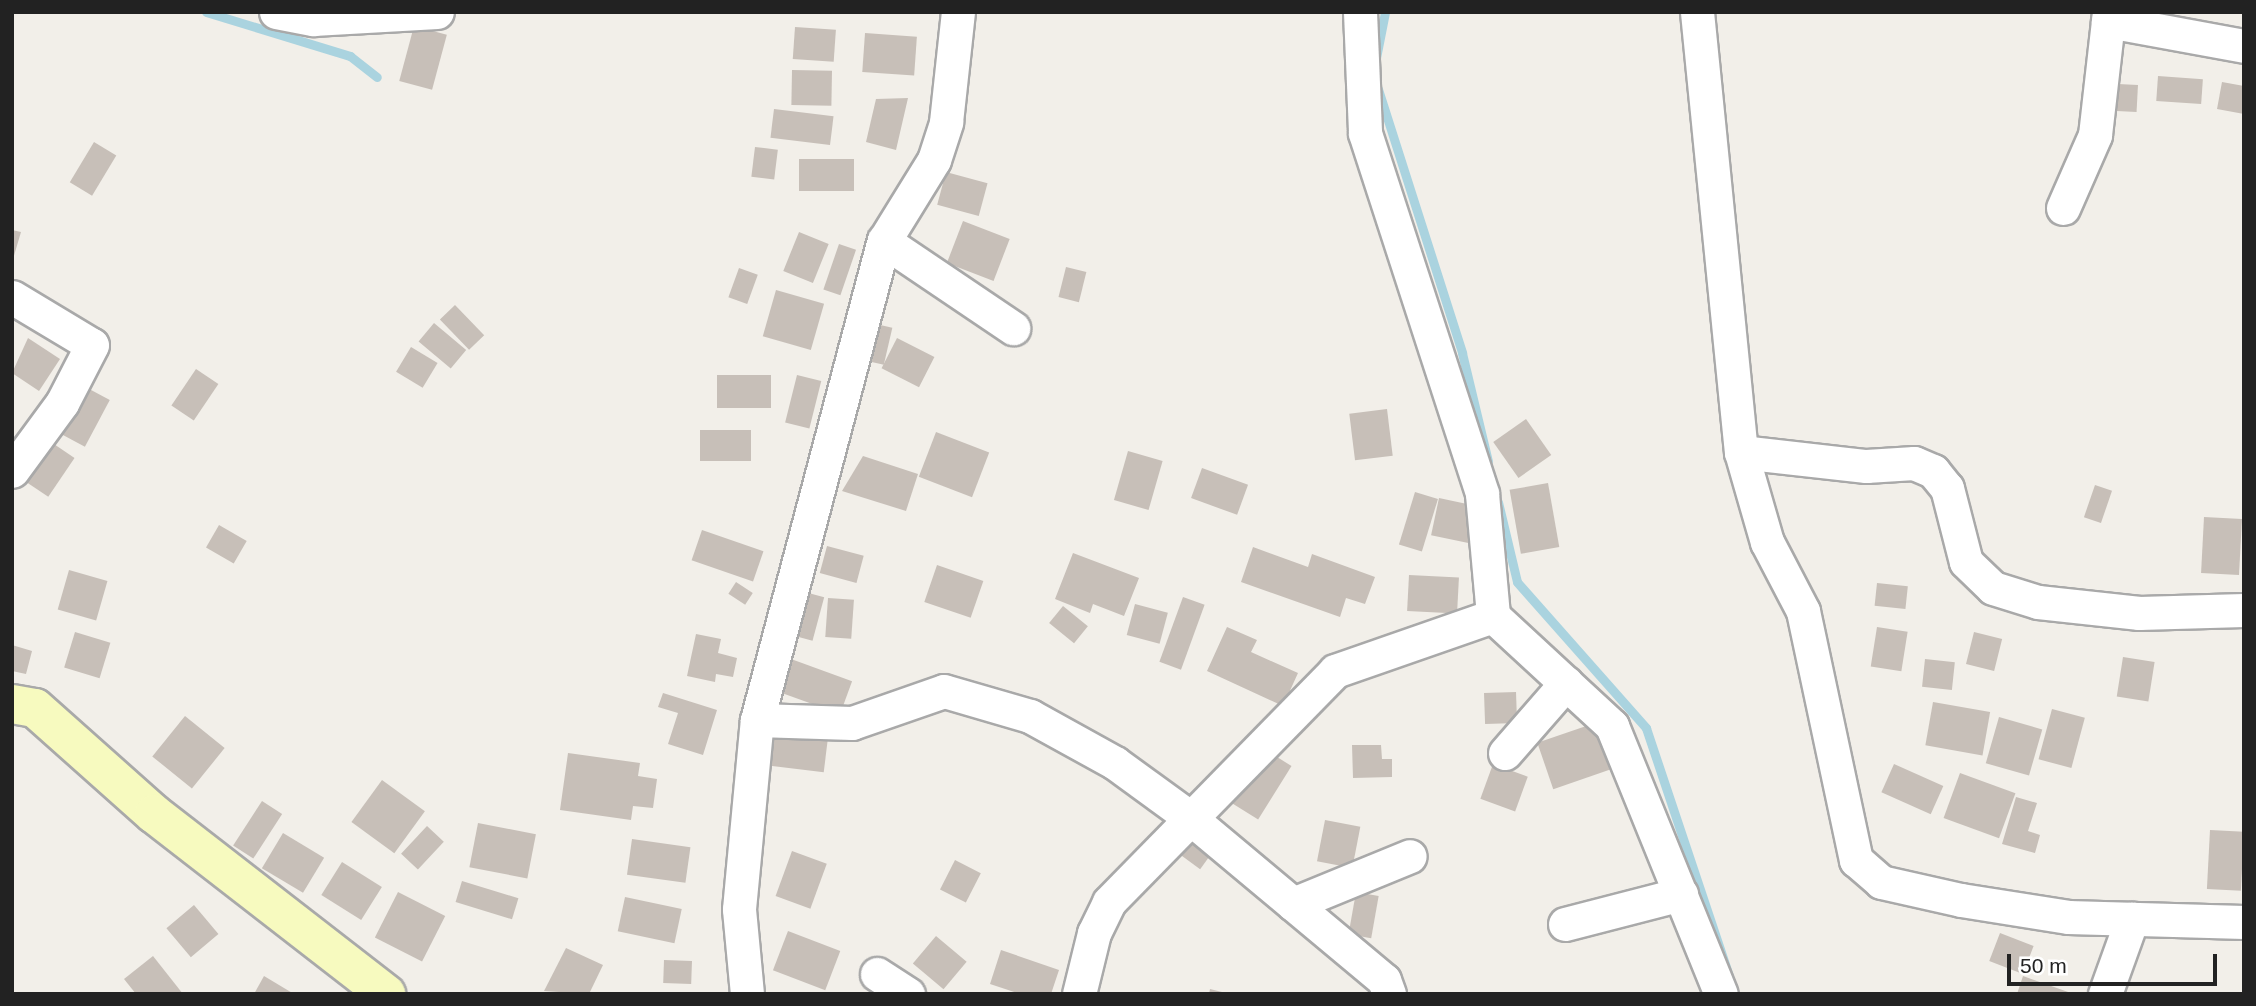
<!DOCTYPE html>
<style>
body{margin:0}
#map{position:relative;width:2256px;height:1006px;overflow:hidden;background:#f2efe9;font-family:Arial,sans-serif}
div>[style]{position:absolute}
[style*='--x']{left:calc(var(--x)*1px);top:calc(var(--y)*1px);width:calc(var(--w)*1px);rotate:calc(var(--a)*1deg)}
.stream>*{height:9px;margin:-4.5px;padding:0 4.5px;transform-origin:4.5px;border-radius:4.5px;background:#aad3df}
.building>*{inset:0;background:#c7bfb8;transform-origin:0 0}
.roads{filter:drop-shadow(2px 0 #a9a9a9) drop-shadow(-2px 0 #a9a9a9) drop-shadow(0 2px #a9a9a9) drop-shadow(0 -2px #a9a9a9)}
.minor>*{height:33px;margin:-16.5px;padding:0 16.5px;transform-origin:16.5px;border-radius:16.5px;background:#fff}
.secondary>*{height:38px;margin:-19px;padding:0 19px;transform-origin:19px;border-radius:19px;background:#f7fabf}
span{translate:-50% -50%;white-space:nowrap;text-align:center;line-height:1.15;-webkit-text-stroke:5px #fff;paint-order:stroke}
.frame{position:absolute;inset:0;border:14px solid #222;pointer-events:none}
.scale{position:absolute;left:2007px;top:954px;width:210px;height:32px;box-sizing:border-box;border:4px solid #222;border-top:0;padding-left:9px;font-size:21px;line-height:24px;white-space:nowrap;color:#222;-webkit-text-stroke:5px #fff;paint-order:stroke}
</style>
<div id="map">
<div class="stream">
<i style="--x:206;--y:12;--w:151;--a:17"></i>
<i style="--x:350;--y:56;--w:34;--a:38"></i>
<i style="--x:1376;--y:58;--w:47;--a:-78.9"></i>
<i style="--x:1378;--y:89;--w:277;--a:72.3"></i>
<i style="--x:1462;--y:353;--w:111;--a:76.5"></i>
<i style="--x:1498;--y:502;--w:82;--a:76.6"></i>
<i style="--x:1517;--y:582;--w:195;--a:48.5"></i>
<i style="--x:1646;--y:728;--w:262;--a:71.5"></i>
</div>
<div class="building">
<i style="left:414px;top:26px;width:34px;height:57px;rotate:15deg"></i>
<i style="left:795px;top:27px;width:41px;height:32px;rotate:4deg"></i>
<i style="left:865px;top:33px;width:52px;height:39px;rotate:4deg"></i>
<i style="left:792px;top:70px;width:40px;height:35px;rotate:1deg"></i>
<i style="left:2158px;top:76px;width:45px;height:25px;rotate:4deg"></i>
<i style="clip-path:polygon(2222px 82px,2244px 86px,2244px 114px,2217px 109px)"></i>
<i style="left:2118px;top:84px;width:20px;height:27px;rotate:3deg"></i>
<i style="clip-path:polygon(908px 98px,896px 150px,866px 142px,876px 99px)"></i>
<i style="left:774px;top:109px;width:60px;height:29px;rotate:7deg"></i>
<i style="left:94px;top:142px;width:26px;height:47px;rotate:31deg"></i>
<i style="left:755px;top:147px;width:23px;height:30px;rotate:7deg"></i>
<i style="left:799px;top:159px;width:55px;height:32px"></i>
<i style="left:946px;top:172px;width:43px;height:34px;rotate:15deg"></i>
<i style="left:963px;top:221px;width:50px;height:45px;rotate:21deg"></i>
<i style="clip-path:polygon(12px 230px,21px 232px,13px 259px,12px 259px)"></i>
<i style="left:799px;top:232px;width:32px;height:42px;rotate:22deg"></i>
<i style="left:839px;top:244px;width:18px;height:48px;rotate:19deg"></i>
<i style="left:1066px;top:267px;width:21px;height:31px;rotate:14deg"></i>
<i style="left:739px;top:268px;width:20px;height:31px;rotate:20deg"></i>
<i style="left:776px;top:290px;width:50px;height:48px;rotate:16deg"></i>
<i style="left:455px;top:305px;width:42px;height:21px;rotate:46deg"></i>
<i style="left:867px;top:322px;width:26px;height:38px;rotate:13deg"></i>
<i style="left:434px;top:323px;width:42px;height:24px;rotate:40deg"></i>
<i style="clip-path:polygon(28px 338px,60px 359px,39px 391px,12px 373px)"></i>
<i style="left:897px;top:338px;width:42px;height:34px;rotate:27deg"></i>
<i style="left:411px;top:347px;width:31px;height:29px;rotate:31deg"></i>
<i style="left:196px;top:369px;width:27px;height:44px;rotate:34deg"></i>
<i style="left:771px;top:375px;width:33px;height:54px;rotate:90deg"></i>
<i style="left:797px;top:375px;width:25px;height:49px;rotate:14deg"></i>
<i style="left:78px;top:383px;width:36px;height:53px;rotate:28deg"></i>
<i style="left:1387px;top:409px;width:47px;height:38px;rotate:83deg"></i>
<i style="left:1526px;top:419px;width:44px;height:40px;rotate:55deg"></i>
<i style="left:751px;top:430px;width:31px;height:51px;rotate:90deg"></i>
<i style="left:936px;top:432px;width:57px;height:48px;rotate:21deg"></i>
<i style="left:48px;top:440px;width:32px;height:47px;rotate:34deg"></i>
<i style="left:1128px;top:451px;width:36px;height:51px;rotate:16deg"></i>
<i style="clip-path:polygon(863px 456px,918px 474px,906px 511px,842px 491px)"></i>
<i style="left:1202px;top:468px;width:49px;height:32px;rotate:20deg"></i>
<i style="left:1548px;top:483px;width:65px;height:39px;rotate:80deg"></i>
<i style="left:2095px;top:485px;width:18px;height:34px;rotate:19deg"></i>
<i style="left:1415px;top:492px;width:24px;height:55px;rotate:17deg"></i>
<i style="left:1439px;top:498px;width:43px;height:38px;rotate:12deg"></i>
<i style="left:2204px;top:517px;width:38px;height:56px;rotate:3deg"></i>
<i style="left:219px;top:525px;width:32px;height:26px;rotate:30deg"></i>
<i style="left:702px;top:530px;width:65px;height:32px;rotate:19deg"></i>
<i style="left:827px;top:546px;width:38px;height:28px;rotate:15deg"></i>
<i style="clip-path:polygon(1253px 547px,1308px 567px,1312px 554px,1375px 577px,1365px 604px,1346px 598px,1340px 617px,1241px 582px)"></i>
<i style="clip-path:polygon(1073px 553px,1139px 578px,1124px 616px,1093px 604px,1090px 613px,1055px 599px)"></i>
<i style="left:937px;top:565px;width:49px;height:39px;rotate:19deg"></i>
<i style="left:69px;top:570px;width:40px;height:41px;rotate:16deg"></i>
<i style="left:1409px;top:575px;width:50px;height:36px;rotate:3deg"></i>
<i style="left:736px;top:582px;width:20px;height:14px;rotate:33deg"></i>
<i style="left:1877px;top:583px;width:31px;height:23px;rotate:6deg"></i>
<i style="left:801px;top:591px;width:24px;height:45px;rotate:15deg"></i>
<i style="left:1183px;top:597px;width:23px;height:69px;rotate:20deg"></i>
<i style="left:828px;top:598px;width:26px;height:39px;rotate:4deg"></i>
<i style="left:1135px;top:604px;width:34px;height:32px;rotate:15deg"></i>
<i style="left:1063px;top:606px;width:32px;height:22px;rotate:39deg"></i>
<i style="clip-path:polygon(1227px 627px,1257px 640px,1251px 652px,1298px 673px,1283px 706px,1207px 671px)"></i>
<i style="left:1877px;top:627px;width:31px;height:40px;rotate:9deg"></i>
<i style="left:75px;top:632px;width:37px;height:37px;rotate:17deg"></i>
<i style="left:1974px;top:632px;width:29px;height:33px;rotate:14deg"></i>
<i style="clip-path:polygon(696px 634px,721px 639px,718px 653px,737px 658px,733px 677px,716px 674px,715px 682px,687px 676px)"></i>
<i style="clip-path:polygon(12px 645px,32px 651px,26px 674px,12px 671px)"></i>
<i style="left:2123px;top:657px;width:32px;height:40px;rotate:9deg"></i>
<i style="left:791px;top:659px;width:65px;height:35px;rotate:20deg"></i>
<i style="left:1925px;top:659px;width:30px;height:28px;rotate:6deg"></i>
<i style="left:1516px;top:692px;width:31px;height:32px;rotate:88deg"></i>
<i style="clip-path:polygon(663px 693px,717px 710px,703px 755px,668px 744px,678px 713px,658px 707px)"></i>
<i style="left:1933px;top:702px;width:58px;height:44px;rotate:10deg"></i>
<i style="left:2052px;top:709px;width:34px;height:52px;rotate:15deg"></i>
<i style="left:185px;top:716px;width:51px;height:52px;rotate:39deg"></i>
<i style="left:1999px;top:717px;width:45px;height:48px;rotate:16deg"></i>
<i style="left:1595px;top:723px;width:49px;height:61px;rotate:71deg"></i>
<i style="left:775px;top:726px;width:54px;height:40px;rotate:7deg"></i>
<i style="clip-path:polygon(1352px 745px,1381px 745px,1382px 759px,1392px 759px,1392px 777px,1353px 778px)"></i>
<i style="left:1261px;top:747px;width:36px;height:63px;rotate:32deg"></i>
<i style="clip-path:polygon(568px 753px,640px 763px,638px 776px,657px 779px,653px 808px,633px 806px,631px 820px,560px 810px)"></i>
<i style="left:1493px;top:764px;width:37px;height:37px;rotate:20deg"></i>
<i style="left:1894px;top:764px;width:54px;height:31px;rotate:24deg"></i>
<i style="left:1960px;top:773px;width:59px;height:48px;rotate:20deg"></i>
<i style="left:382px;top:780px;width:53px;height:52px;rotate:36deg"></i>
<i style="clip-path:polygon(2016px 797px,2037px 803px,2028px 831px,2040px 835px,2035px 853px,2002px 844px)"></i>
<i style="left:262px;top:801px;width:24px;height:53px;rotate:33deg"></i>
<i style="left:1325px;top:820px;width:36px;height:42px;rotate:11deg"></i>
<i style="left:478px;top:823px;width:59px;height:45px;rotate:11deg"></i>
<i style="left:427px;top:826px;width:23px;height:38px;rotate:43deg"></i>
<i style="left:2210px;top:830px;width:34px;height:59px;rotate:3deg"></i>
<i style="left:283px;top:833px;width:48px;height:41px;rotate:31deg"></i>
<i style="left:1196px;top:834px;width:24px;height:26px;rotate:36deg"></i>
<i style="left:632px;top:839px;width:59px;height:36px;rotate:8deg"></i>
<i style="left:792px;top:851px;width:37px;height:48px;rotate:20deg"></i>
<i style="left:955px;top:860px;width:29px;height:33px;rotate:27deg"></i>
<i style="left:342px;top:862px;width:47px;height:39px;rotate:32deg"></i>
<i style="left:462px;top:881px;width:59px;height:22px;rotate:17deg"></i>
<i style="left:398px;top:892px;width:53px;height:51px;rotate:27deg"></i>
<i style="left:1356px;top:892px;width:23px;height:43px;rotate:10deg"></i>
<i style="left:625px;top:897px;width:58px;height:35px;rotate:12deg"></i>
<i style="left:194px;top:905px;width:38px;height:36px;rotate:50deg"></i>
<i style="left:788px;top:931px;width:56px;height:42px;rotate:21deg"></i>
<i style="left:2000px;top:933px;width:36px;height:30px;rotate:21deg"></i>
<i style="left:936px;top:936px;width:40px;height:36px;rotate:40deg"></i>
<i style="clip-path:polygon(566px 948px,603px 965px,589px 994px,544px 991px)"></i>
<i style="clip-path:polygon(1001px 950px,1059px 970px,1051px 994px,1020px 994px,990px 984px)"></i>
<i style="clip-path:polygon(153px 956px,183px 994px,136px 994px,124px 979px)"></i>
<i style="left:664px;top:960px;width:28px;height:23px;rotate:2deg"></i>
<i style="clip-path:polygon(264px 976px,294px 994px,254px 994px)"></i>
<i style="clip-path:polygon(2023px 976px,2071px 993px,2071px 994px,2017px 994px)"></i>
<i style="clip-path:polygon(1210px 989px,1226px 993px,1225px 994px,1209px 994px)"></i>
</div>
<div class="roads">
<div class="minor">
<i style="--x:276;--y:12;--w:38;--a:11"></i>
<i style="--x:313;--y:19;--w:124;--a:-3.2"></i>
<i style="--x:1360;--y:12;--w:121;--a:87.6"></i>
<i style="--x:1365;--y:133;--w:379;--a:72"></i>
<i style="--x:1482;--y:494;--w:122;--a:84.8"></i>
<i style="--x:1493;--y:616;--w:162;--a:42.7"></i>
<i style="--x:1612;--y:726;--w:289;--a:67.9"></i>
<i style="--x:1697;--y:12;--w:442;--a:84.3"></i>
<i style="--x:1741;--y:452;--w:126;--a:6.4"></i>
<i style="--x:1866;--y:466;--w:48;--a:-3.6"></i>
<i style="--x:1914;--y:463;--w:21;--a:23"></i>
<i style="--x:1933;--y:471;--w:22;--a:51"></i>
<i style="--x:1947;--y:488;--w:76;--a:75.6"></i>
<i style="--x:1966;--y:562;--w:37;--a:44"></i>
<i style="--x:1993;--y:588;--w:47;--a:17.3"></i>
<i style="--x:2038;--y:602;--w:102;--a:6.2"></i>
<i style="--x:2139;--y:613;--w:105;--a:-1.6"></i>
<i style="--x:2108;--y:21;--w:138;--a:10.4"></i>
<i style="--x:2063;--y:208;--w:80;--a:-66.3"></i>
<i style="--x:2095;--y:135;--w:124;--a:-83.5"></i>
<i style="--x:884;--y:241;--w:156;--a:34"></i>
<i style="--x:12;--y:297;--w:93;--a:31"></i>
<i style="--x:92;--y:345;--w:65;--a:117.3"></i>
<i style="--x:62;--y:403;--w:84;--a:126.3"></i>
<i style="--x:1741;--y:452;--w:94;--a:73.9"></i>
<i style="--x:1767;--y:542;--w:78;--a:62.4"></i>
<i style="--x:1803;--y:611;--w:255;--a:78"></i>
<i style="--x:1856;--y:860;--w:33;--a:41"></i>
<i style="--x:1881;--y:882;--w:82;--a:12.7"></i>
<i style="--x:1961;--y:900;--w:108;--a:9"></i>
<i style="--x:2068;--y:917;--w:176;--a:1.6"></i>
<i style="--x:757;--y:720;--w:95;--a:1.8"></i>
<i style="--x:852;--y:723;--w:97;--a:-19.2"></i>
<i style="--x:944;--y:691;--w:90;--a:16.2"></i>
<i style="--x:1030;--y:716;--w:97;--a:28.9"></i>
<i style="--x:1115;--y:763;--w:92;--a:36.1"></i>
<i style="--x:1189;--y:817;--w:254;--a:39.9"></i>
<i style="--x:1384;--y:980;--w:15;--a:70"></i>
<i style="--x:1505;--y:753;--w:93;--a:-48.9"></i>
<i style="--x:1293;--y:904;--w:126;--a:-22.3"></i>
<i style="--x:1565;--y:924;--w:120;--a:-14.5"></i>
<i style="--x:877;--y:974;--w:37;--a:33"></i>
<i style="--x:747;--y:994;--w:85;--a:-95.4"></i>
<i style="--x:739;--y:909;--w:190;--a:-84.6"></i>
<i style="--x:757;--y:720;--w:496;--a:-75.2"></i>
<i style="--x:884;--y:241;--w:95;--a:-58.3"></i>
<i style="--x:934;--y:160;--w:40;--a:-72"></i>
<i style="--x:946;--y:122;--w:111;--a:-83.8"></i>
<i style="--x:1079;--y:994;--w:63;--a:-76.2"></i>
<i style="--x:1094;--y:933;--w:34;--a:-64"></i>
<i style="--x:1109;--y:902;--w:323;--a:-45.6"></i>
<i style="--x:1335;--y:671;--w:167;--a:-19.2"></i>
<i style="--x:2105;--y:994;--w:80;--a:-70.2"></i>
</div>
<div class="secondary">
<i style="--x:12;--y:704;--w:23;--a:10"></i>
<i style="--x:35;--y:708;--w:159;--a:41.7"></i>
<i style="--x:154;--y:814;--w:294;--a:37.8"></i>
</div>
</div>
<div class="frame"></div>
<div class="scale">50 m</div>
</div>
